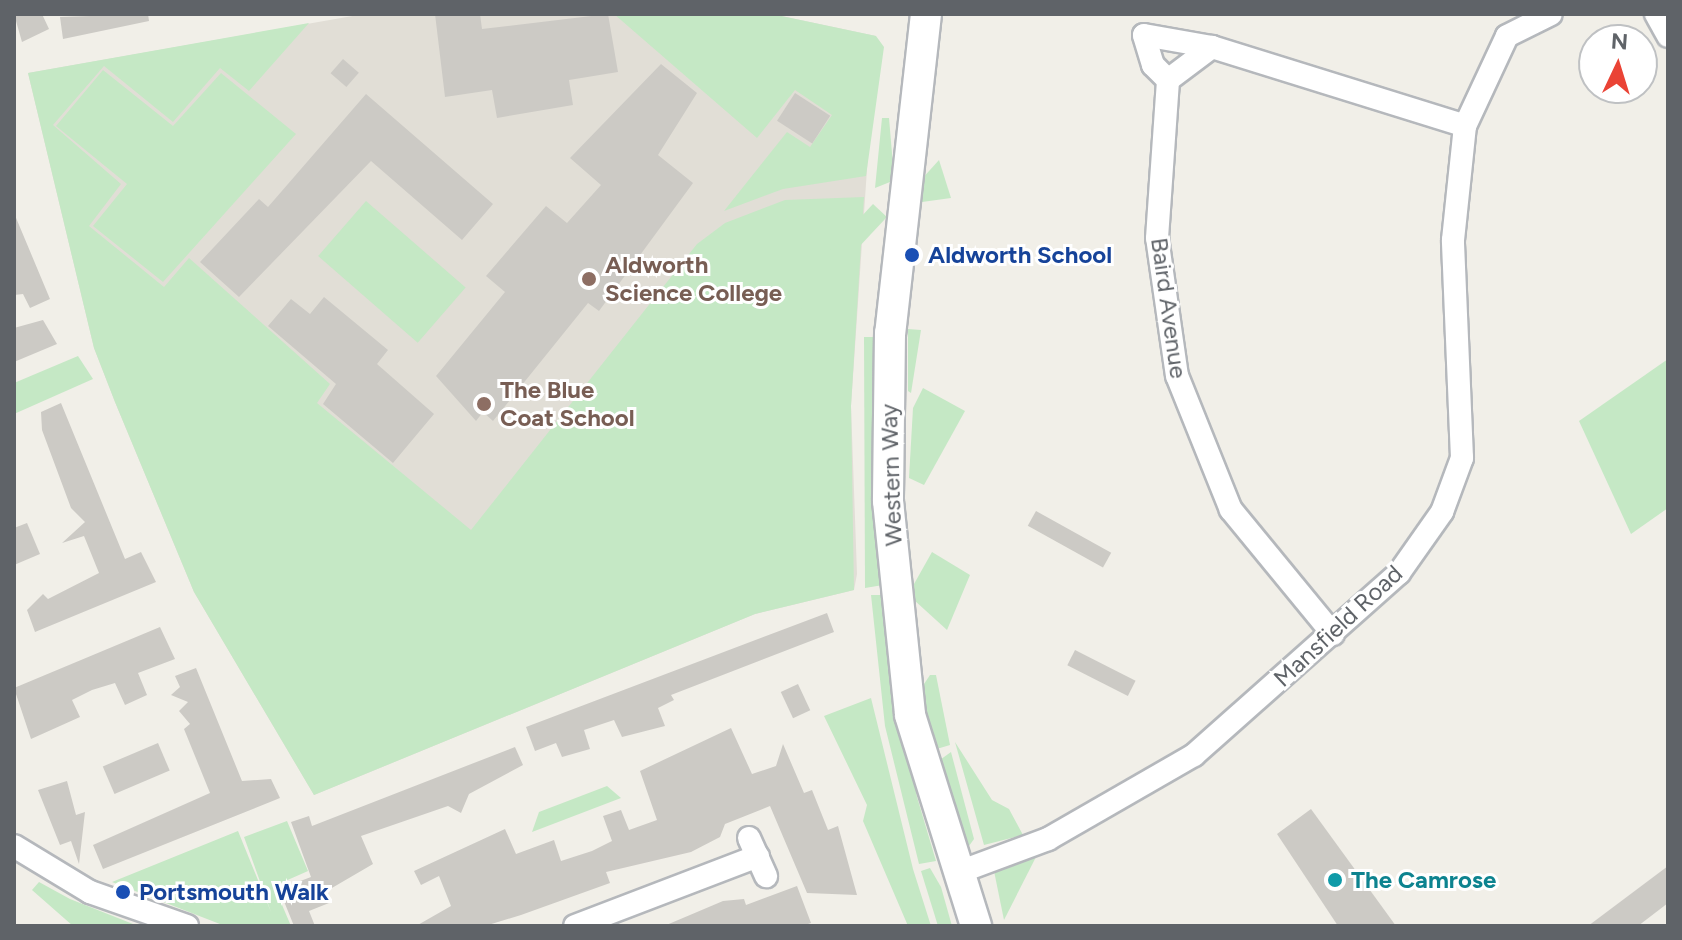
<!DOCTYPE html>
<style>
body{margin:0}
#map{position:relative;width:1682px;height:940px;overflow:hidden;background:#f1efe8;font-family:Figtree,sans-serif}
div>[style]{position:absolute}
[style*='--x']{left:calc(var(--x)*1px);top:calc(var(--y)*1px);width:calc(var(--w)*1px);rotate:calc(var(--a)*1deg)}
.education>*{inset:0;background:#e1ded6}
.green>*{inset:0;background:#c5e8c5;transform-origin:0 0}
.building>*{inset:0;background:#cccac5;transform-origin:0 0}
.roads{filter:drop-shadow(2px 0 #b5b8bc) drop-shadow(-2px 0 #b5b8bc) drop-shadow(0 2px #b5b8bc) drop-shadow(0 -2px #b5b8bc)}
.street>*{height:22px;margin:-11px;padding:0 11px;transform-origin:11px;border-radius:11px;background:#fff}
.secondary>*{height:30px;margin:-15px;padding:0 15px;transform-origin:15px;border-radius:15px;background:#fff}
.dots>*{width:22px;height:22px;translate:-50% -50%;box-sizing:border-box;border:4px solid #fff;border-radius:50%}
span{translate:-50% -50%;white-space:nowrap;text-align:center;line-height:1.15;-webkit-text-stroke:6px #fff;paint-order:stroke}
.transit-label{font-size:24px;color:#164399;font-weight:700}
.left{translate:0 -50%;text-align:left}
.education-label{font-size:24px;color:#785e54;font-weight:700}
.street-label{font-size:24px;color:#5f6368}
.culture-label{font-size:24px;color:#0d838f;font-weight:700}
.frame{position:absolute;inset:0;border:16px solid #5f6368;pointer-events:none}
.north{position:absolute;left:1578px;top:24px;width:80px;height:80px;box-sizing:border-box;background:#fff;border:2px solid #bfc1c3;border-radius:50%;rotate:4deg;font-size:22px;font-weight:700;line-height:32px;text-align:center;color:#5f6368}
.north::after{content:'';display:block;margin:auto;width:28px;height:36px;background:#ea4335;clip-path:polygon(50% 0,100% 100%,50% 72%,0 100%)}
</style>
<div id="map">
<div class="education">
<i style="clip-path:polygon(364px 14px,772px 14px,876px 36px,851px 406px,857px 574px,854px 590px,755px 614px,314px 795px,194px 592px,115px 402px,94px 348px,28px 73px)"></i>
</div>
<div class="green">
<i style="clip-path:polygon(614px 14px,772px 14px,876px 36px,884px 47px,866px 176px,783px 189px,724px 211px,787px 132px,810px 147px,832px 115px,795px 90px,757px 138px)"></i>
<i style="clip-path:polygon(309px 23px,249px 91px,220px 68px,173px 122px,104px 66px,53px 125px,121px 184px,89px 226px,164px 287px,189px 258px,330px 384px,317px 403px,471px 530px,697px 244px,725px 223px,785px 200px,864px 197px,851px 406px,854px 590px,755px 614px,314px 795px,194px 592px,115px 402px,94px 348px,28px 73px)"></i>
<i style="clip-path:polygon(103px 70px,173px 126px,221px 73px,296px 134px,163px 282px,93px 226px,127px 184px,56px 126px)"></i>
<i style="clip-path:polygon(882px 118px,889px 118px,893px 165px,890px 182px,875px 188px)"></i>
<i style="clip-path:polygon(939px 160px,951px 198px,922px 202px,920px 181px)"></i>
<i style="left:366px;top:201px;width:132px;height:73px;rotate:41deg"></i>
<i style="left:873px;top:204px;width:19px;height:126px;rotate:43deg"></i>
<i style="clip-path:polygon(908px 329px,921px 330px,911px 393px,908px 391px)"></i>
<i style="clip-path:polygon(864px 337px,877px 337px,883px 585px,865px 588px)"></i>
<i style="clip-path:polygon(78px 356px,93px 379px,14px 414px,14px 383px)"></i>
<i style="clip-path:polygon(1668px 359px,1668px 508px,1631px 534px,1579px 421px)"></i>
<i style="clip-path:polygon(923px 388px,965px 411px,924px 485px,909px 478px,913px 408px)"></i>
<i style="clip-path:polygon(932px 552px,970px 575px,947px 630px,914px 600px,914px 584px)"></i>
<i style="clip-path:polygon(871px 595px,883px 595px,917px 797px,936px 861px,919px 864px,885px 726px)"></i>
<i style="clip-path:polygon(930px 675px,936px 675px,950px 745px,940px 748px,931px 749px,918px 693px)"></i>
<i style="clip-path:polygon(871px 698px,913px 869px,931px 926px,908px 926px,863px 821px,867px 805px,824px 716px)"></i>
<i style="clip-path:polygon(955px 742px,992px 800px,1009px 809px,1023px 835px,984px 845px)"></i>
<i style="clip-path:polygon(951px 752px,974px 839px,969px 846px,937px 762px)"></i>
<i style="clip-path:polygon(607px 786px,621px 798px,532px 832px,539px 812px)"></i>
<i style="clip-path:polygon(287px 821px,308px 871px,274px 886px,291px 926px,225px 926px,112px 882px,238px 831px,271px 912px,244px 837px)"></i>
<i style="clip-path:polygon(1037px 855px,1004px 920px,994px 871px)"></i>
<i style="clip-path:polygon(930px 868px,941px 887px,952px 926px,938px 926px,921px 871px)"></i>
<i style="clip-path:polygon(39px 882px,70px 899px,138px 926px,73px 926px,32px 890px)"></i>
</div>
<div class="building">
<i style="clip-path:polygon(14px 14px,42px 14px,49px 29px,22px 42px)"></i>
<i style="clip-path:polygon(148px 14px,149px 21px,63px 39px,60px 17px)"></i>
<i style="clip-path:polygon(435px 14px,480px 14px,482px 29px,608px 14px,618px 72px,569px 80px,573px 105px,497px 118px,492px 90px,445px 97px)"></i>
<i style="left:343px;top:59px;width:21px;height:19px;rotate:41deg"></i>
<i style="clip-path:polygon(661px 64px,697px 93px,658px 155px,693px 183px,599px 311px,588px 303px,493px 421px,483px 412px,476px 421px,436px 376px,505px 292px,486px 276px,546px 206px,567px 223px,601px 185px,570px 158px)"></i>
<i style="left:795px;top:93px;width:42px;height:33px;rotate:33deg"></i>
<i style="clip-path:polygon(366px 94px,493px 204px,462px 240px,371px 161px,239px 297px,200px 262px,259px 199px,268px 207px)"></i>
<i style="clip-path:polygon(14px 213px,50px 299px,30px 308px,23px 294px,14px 295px)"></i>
<i style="clip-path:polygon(324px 297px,388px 350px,377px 364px,434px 414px,393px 463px,323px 404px,336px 384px,268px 326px,291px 299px,310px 314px)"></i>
<i style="clip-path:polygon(43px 320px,57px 344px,14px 362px,14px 328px)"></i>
<i style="clip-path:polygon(61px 403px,125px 559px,141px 552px,156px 582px,35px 632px,27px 610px,43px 594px,48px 599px,99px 573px,84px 536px,62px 543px,85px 522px,71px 508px,42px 430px,41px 412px)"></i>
<i style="left:1036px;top:511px;width:86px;height:17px;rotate:29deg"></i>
<i style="clip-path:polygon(27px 523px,40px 554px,14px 565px,14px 528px)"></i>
<i style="clip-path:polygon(827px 613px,834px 632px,671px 695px,674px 700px,658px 708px,665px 726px,622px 737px,614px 720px,584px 730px,590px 749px,562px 757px,556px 743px,535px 751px,526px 727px)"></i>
<i style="clip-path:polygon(160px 627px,175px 659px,138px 673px,147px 695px,125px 705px,115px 683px,92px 690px,72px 700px,80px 717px,31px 739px,14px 688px)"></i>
<i style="left:1075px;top:650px;width:68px;height:17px;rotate:27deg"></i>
<i style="clip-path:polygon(196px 668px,242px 781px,271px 779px,280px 798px,103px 869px,93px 845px,210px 793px,184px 729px,190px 724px,179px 711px,188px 702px,171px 695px,180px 687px,175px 676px)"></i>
<i style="left:798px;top:684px;width:29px;height:19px;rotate:65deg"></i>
<i style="clip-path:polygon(731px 728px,752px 774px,776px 766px,783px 744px,804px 793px,812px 790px,828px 830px,838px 826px,857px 895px,807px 893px,770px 806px,725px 824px,720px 837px,691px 852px,606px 872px,610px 883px,521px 915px,485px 926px,416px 926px,451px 906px,439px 876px,421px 885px,414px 871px,505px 829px,516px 854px,554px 840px,561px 861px,592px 851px,612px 841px,603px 816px,621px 810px,629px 830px,657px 820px,640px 771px)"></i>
<i style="left:158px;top:743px;width:30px;height:60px;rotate:67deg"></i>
<i style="clip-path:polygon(515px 747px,523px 765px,469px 794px,461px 813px,448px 806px,361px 836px,373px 864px,325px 892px,329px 903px,309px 911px,315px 926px,294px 926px,279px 889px,311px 877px,291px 822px,309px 816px,312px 826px)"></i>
<i style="clip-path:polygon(67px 781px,76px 815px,85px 812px,79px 864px,71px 841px,60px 845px,38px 790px)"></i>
<i style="clip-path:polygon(1311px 809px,1396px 926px,1338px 926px,1277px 834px)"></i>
<i style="clip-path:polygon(1668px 866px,1668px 903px,1638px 926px,1588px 926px)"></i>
<i style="clip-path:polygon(797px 886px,811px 923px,802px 926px,664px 926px,723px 901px,744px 899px,746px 905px)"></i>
</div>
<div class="roads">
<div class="street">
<i style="--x:1656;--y:14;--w:25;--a:61"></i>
<i style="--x:1168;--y:80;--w:21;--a:-135"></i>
<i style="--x:1153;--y:65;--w:31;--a:-107"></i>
<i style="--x:1144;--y:35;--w:69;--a:10"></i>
<i style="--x:1333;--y:634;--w:161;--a:-129.4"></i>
<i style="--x:1231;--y:510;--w:144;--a:-111.9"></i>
<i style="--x:1177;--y:376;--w:139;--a:-98.2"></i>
<i style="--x:1157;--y:238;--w:158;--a:-86"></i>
<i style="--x:1168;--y:80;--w:55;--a:-36.9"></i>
<i style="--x:1212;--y:47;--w:265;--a:17.3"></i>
<i style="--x:749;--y:838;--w:42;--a:65.9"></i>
<i style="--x:14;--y:846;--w:89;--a:31.2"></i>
<i style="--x:90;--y:892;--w:103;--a:19.3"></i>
<i style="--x:962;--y:871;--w:92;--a:-20.4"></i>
<i style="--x:1048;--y:839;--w:168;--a:-29.9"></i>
<i style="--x:1194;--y:755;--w:274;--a:-41.6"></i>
<i style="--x:1399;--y:573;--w:75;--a:-54.8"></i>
<i style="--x:1442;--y:512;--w:58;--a:-69.7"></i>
<i style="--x:1462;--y:458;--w:218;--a:-92.4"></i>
<i style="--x:1453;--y:240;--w:115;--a:-84"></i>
<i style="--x:1465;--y:126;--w:99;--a:-65"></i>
<i style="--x:1507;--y:36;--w:49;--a:-26.6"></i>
<i style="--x:575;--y:926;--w:196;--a:-20.9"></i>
</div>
<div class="secondary">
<i style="--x:926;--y:14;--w:321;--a:96.4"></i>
<i style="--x:890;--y:333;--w:168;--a:90.7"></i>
<i style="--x:888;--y:501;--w:215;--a:84.1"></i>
<i style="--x:910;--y:715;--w:221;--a:72.6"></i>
</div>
</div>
<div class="dots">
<i style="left:912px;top:255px;background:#1a4fb4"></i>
<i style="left:589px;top:279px;background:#8d6e63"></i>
<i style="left:484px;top:404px;background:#8d6e63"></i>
<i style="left:1335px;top:880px;background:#0f9aa8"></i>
<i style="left:123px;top:892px;background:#1a4fb4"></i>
</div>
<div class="transit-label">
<span class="left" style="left:928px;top:255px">Aldworth School</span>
<span class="left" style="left:139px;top:892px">Portsmouth Walk</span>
</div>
<div class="education-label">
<span class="left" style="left:605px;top:279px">Aldworth<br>Science College</span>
<span class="left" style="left:500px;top:404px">The Blue<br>Coat School</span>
</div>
<div class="street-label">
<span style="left:1169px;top:308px;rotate:82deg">Baird Avenue</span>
<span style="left:891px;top:475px;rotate:-92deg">Western Way</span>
<span style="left:1338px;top:626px;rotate:-43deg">Mansfield Road</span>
</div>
<div class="culture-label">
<span class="left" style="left:1351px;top:880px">The Camrose</span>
</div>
<div class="frame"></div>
<div class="north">N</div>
</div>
